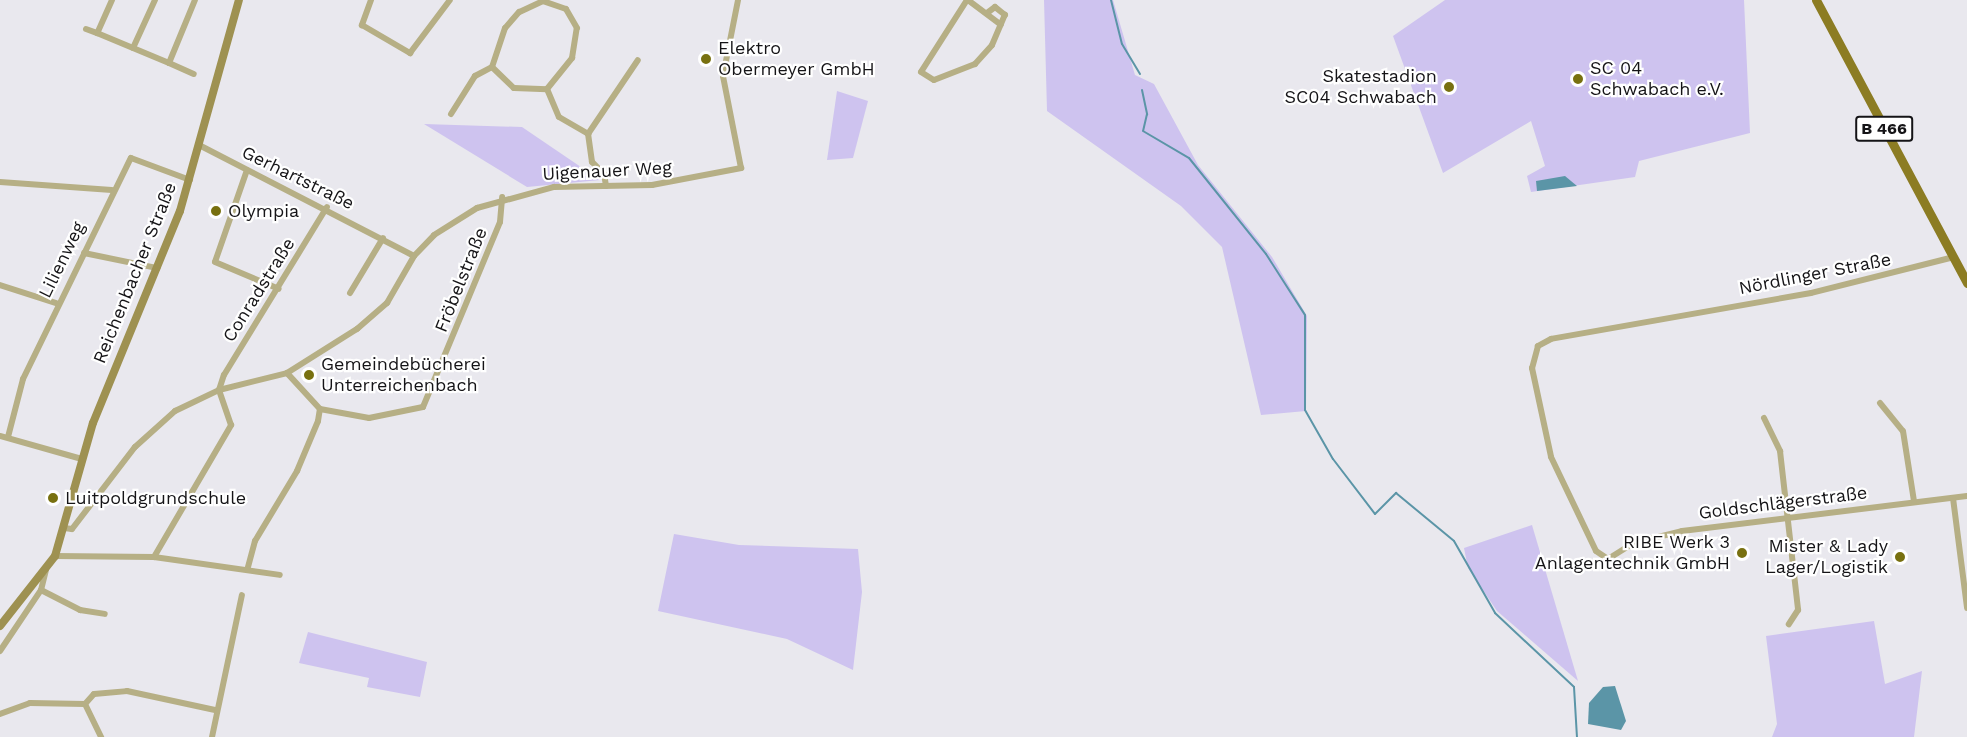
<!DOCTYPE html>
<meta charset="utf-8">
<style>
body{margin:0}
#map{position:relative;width:1967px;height:737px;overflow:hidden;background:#e9e8ee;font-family:"Work Sans",sans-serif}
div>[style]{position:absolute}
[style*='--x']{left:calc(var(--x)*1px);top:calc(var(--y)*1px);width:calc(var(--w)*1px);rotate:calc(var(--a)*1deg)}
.green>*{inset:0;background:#cec3ef}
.water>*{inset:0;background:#5b95a7}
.stream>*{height:2px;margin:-1px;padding:0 1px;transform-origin:1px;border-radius:1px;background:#5b95a7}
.minor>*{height:6px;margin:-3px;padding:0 3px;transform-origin:3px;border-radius:3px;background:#b6af85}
.secondary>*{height:8px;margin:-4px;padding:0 4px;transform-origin:4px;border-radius:4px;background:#9e9151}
.primary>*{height:9px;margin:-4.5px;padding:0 4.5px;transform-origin:4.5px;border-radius:4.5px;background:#8c7c23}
.dots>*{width:16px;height:16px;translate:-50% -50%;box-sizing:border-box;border:3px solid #fff;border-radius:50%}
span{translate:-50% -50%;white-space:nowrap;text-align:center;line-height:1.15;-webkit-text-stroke:4.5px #fff;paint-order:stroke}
.shield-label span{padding:2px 4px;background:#fff;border:2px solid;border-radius:4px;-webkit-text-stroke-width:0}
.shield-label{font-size:16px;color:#151417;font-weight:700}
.poi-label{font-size:18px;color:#151417}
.left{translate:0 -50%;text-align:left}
.right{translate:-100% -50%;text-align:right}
.street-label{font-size:18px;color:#151417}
</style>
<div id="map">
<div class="green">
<i style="clip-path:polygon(1044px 0,1113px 0,1135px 75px,1154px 84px,1198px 165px,1272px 257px,1307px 316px,1306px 411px,1261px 415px,1222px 247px,1181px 206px,1047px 111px)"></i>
<i style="clip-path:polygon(1445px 0,1744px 0,1750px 133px,1639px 161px,1635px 177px,1531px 192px,1527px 176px,1545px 166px,1531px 121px,1443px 173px,1393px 36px)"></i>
<i style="clip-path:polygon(837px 91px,868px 101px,853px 158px,827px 160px)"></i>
<i style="clip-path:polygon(424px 124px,522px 127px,600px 180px,527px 187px)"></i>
<i style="clip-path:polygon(1532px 525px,1578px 681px,1497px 611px,1468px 568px,1464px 548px)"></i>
<i style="clip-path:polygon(674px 534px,739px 545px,858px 549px,862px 592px,853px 670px,787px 639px,658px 611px)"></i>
<i style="clip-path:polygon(1874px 621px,1885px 684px,1922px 671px,1914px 737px,1772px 737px,1777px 724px,1766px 636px)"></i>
<i style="clip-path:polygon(308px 632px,427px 662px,420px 697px,367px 687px,369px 678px,299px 663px)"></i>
</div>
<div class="water">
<i style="clip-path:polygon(1565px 176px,1577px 186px,1537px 191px,1536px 181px)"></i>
<i style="clip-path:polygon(1615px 686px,1626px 721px,1621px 730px,1588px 724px,1589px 703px,1603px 687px)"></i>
</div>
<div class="stream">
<i style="--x:1111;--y:0;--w:45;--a:76"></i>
<i style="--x:1122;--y:44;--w:35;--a:59"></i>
<i style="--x:1142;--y:90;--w:25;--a:78"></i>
<i style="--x:1147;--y:114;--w:17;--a:103"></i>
<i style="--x:1143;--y:131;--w:53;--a:30.4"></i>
<i style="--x:1189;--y:158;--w:123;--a:51.3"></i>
<i style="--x:1266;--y:254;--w:72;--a:57.4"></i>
<i style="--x:1305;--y:315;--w:95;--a:90"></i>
<i style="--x:1305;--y:410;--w:56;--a:60.3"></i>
<i style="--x:1333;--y:459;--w:69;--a:52.6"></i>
<i style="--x:1375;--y:514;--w:30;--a:-45"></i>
<i style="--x:1396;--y:493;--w:75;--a:39.6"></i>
<i style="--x:1454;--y:541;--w:83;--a:60.3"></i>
<i style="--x:1495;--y:613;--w:108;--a:43.1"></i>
<i style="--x:1574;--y:687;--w:50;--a:86.6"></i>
</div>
<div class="minor">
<i style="--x:112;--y:0;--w:36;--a:114"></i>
<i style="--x:97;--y:33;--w:78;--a:22.6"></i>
<i style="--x:169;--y:63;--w:68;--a:-67.6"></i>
<i style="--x:371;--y:0;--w:27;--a:110"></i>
<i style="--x:362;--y:25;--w:56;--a:30.3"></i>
<i style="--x:410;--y:53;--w:66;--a:-53"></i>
<i style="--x:967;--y:0;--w:85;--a:122.6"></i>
<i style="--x:921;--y:72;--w:15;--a:32"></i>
<i style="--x:934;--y:80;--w:44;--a:-21.3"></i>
<i style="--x:975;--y:64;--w:25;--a:-48"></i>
<i style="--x:992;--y:45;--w:33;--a:-67"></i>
<i style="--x:1005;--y:15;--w:13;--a:-141"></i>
<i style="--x:995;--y:7;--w:10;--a:143"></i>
<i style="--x:968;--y:0;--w:41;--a:37.1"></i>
<i style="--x:86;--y:29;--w:12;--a:20"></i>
<i style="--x:133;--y:48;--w:53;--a:-65.4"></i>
<i style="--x:169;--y:63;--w:27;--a:24"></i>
<i style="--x:547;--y:89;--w:40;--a:-51"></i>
<i style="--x:572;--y:58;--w:30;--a:-81"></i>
<i style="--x:577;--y:28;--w:22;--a:-120"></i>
<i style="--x:566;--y:9;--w:24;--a:-161"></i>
<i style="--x:543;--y:1;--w:26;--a:155"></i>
<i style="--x:519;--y:12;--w:21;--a:131"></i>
<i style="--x:505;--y:28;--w:41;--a:108.4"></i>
<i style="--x:492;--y:67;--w:30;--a:44"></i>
<i style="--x:514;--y:88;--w:33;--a:2"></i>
<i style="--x:547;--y:89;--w:30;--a:67"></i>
<i style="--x:559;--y:117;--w:34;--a:30"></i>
<i style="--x:451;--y:114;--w:45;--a:-57.7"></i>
<i style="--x:475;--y:76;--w:19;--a:-28"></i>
<i style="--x:199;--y:145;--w:242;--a:27.3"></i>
<i style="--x:247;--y:170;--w:97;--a:109.2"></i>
<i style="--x:215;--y:262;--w:69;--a:22.9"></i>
<i style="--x:0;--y:182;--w:112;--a:4.1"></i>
<i style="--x:606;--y:186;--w:12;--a:-99"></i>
<i style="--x:604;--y:174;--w:17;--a:-135"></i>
<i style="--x:592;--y:162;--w:28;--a:-98"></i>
<i style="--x:588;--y:134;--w:89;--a:-56"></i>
<i style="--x:84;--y:253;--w:75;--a:11.6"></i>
<i style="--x:1954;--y:257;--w:147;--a:165.9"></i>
<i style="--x:1811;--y:293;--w:264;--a:170"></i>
<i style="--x:1551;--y:339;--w:15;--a:152"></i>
<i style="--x:1538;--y:346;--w:23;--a:105"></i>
<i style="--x:1532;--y:368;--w:91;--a:77.9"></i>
<i style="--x:1551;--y:457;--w:104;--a:64.4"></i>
<i style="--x:1596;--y:551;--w:14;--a:34"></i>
<i style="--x:1608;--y:559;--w:31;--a:-32"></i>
<i style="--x:1634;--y:543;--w:49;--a:-14"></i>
<i style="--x:1682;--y:531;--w:287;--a:-7"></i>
<i style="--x:0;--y:285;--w:59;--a:17.8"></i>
<i style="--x:350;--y:293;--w:64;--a:-59"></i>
<i style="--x:1880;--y:403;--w:36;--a:51"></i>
<i style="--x:1903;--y:431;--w:71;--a:81.1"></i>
<i style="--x:320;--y:409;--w:50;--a:10.4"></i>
<i style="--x:369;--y:418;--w:55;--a:-11.5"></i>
<i style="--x:423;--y:407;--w:200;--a:-67.4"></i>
<i style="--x:500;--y:222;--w:25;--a:-85"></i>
<i style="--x:1764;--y:418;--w:37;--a:64"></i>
<i style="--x:1780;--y:451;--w:160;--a:83.5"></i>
<i style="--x:1798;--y:610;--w:17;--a:123"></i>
<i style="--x:0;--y:436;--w:85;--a:15.7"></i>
<i style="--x:8;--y:437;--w:60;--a:-75.5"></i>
<i style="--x:23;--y:379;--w:246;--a:-64"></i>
<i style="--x:131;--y:158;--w:63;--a:20.4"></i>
<i style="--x:1953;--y:498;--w:111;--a:82.7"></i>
<i style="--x:64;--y:528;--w:8;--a:7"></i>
<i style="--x:72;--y:529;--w:103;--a:-52.5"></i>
<i style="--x:135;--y:447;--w:54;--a:-42"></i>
<i style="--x:175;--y:411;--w:49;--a:-25.5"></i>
<i style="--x:219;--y:390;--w:70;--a:-14"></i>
<i style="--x:287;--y:373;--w:83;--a:-32.2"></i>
<i style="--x:357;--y:329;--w:40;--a:-41"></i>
<i style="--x:387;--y:303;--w:54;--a:-60.1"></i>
<i style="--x:414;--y:256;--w:29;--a:-46"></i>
<i style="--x:434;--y:235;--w:51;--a:-32.1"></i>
<i style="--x:477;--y:208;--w:80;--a:-15.3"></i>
<i style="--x:554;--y:187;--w:98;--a:-1.2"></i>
<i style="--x:652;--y:185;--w:91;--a:-10.8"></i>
<i style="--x:741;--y:168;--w:94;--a:-101.1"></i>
<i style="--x:723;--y:76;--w:77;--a:-78.8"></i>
<i style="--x:55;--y:556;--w:99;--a:0.6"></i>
<i style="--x:154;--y:557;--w:127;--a:8.1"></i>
<i style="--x:154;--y:557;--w:153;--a:-59.7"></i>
<i style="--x:231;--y:425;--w:37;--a:-109"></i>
<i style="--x:219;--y:390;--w:16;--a:-72"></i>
<i style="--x:224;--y:375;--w:197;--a:-58.5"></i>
<i style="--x:248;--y:567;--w:27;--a:-75"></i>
<i style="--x:255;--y:541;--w:82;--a:-59"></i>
<i style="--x:297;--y:471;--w:54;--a:-67.2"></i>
<i style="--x:318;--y:421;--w:12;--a:-81"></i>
<i style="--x:320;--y:409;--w:49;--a:-132.5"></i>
<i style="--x:41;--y:590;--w:44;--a:27.1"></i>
<i style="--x:80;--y:610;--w:25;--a:9"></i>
<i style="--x:0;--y:651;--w:73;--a:-56.1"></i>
<i style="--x:41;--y:590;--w:21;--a:-76"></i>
<i style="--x:85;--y:704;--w:37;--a:64"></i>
<i style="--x:0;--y:714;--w:32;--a:-20"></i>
<i style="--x:30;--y:703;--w:55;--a:1"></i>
<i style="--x:85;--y:704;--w:13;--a:-48"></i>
<i style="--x:94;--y:694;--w:33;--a:-5"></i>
<i style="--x:127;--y:691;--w:90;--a:12.2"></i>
<i style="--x:212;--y:737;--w:145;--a:-78.1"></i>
</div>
<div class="secondary">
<i style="--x:0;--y:626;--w:89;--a:-51.8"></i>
<i style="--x:55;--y:556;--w:138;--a:-74.1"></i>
<i style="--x:93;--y:423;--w:229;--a:-67.7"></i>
<i style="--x:180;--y:211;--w:219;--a:-74.4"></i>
</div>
<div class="primary">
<i style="--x:1816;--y:0;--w:321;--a:61.9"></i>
</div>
<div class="dots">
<i style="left:706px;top:59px;background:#787010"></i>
<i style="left:1578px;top:79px;background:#787010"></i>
<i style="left:1449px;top:87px;background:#787010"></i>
<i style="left:216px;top:211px;background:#787010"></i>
<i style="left:309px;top:375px;background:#787010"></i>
<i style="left:53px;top:498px;background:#787010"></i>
<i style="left:1742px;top:553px;background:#787010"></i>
<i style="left:1900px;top:557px;background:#787010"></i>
</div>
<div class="shield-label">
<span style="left:1884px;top:129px">B 466</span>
</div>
<div class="poi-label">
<span class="left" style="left:718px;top:59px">Elektro<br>Obermeyer GmbH</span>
<span class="left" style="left:1590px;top:79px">SC 04<br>Schwabach e.V.</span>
<span class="right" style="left:1437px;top:87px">Skatestadion<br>SC04 Schwabach</span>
<span class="left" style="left:228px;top:211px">Olympia</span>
<span class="left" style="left:321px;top:375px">Gemeindebücherei<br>Unterreichenbach</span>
<span class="left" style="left:65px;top:498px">Luitpoldgrundschule</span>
<span class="right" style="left:1730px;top:553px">RIBE Werk 3<br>Anlagentechnik GmbH</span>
<span class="right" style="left:1888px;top:557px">Mister &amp; Lady<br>Lager/Logistik</span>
</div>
<div class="street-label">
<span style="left:607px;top:171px;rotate:-3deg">Uigenauer Weg</span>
<span style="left:298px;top:178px;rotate:26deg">Gerhartstraße</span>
<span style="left:62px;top:260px;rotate:-64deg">Lilienweg</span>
<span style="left:135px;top:273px;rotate:-68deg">Reichenbacher Straße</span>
<span style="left:1815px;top:274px;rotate:-11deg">Nördlinger Straße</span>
<span style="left:461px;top:280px;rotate:-68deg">Fröbelstraße</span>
<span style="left:259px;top:290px;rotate:-58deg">Conradstraße</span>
<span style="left:1783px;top:503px;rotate:-7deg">Goldschlägerstraße</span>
</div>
</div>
